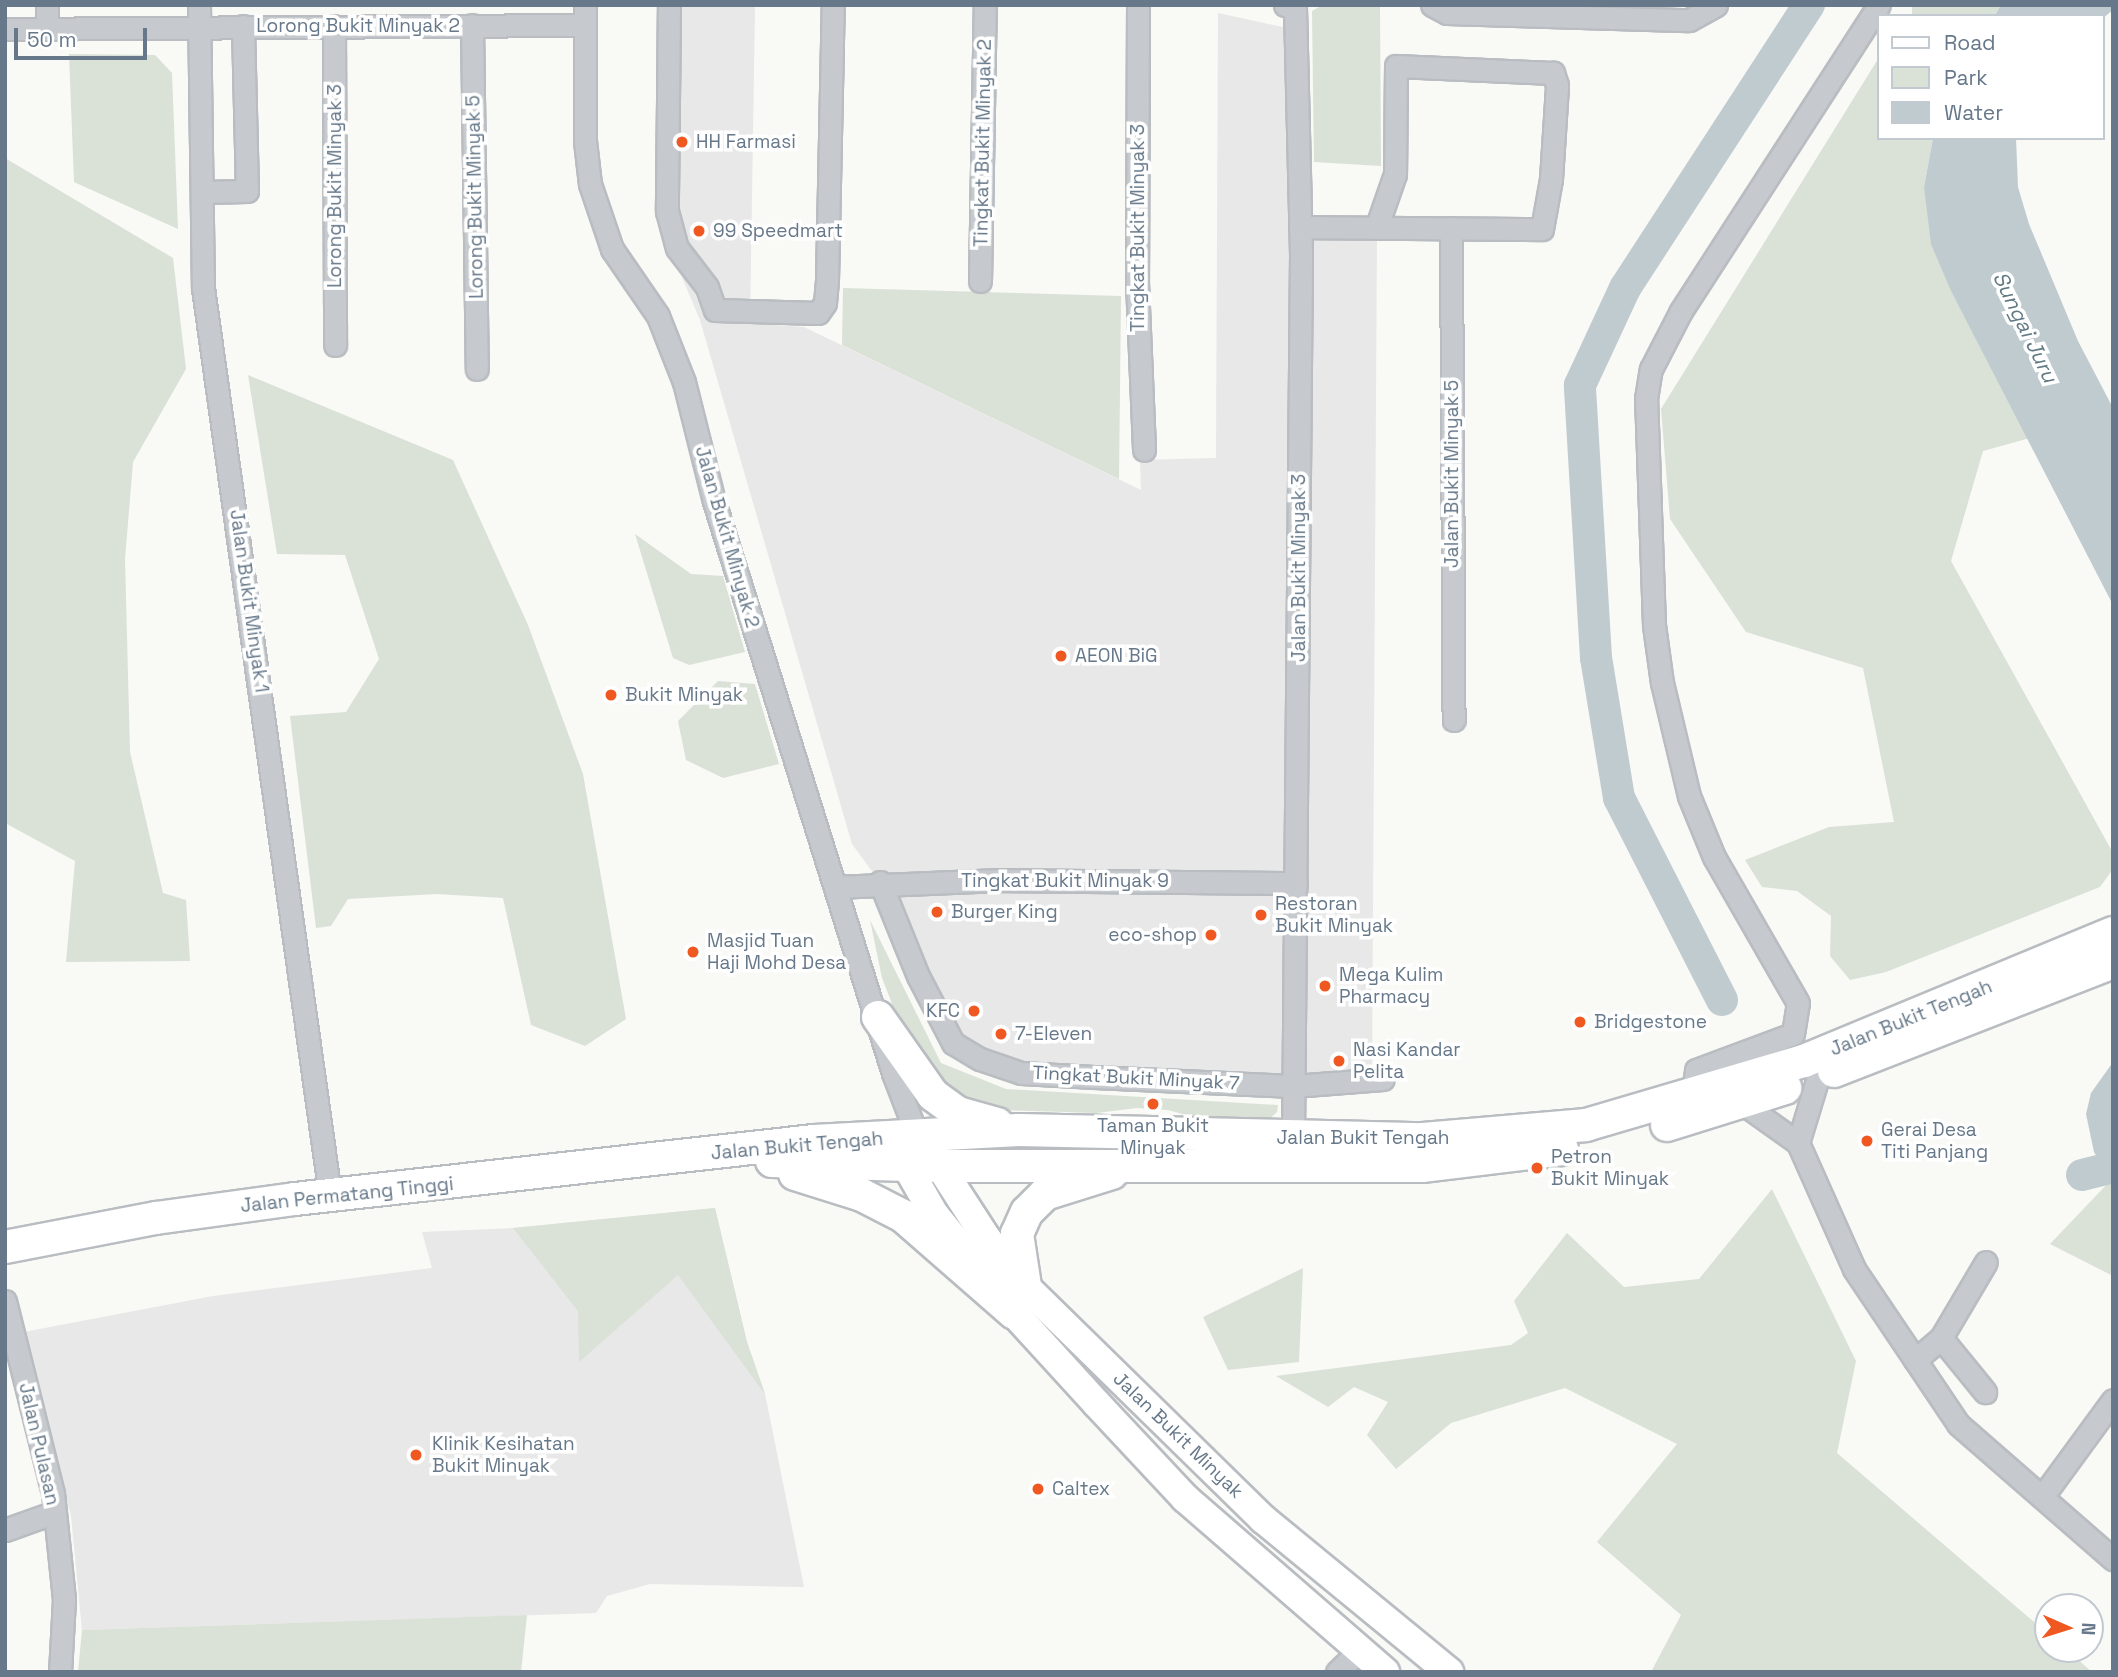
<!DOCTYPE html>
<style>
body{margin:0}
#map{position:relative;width:2118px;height:1677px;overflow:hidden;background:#f9f9f6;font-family:"Space Grotesk",sans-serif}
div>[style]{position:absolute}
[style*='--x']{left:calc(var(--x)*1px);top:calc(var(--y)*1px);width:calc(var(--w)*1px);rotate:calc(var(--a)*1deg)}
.built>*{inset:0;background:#e7e8e7}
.green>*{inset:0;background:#dae1d7;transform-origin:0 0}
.water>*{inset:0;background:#c0cbd0}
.river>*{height:32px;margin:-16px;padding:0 16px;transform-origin:16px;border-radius:16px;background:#c0cbd0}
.roads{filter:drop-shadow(2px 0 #b9bdc1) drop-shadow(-2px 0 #b9bdc1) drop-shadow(0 2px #b9bdc1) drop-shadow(0 -2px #b9bdc1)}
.minor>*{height:21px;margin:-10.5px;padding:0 10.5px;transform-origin:10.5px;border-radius:10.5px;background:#c6cace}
.major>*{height:28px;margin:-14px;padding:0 14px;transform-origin:14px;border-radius:14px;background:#fff}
.highway>*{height:32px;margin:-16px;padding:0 16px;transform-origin:16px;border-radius:16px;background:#fff}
.dots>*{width:19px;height:19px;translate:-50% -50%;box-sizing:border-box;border:4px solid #fff;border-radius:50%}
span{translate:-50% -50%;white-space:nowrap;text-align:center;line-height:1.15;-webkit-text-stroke:7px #fff;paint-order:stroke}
.street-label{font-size:19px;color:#667889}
.poi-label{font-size:19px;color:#667889}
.left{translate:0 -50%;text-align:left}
.right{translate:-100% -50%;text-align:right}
.water-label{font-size:21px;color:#627a84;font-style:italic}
.frame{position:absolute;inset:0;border:7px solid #667889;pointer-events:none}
.legend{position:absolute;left:1877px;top:14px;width:228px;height:126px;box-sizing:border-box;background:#fff;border:2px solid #c2c9d0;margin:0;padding:9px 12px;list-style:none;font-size:21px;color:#667889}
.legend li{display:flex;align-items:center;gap:14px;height:35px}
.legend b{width:35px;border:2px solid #c2c9d0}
.north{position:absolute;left:2034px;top:1593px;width:70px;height:70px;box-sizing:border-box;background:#fff;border:2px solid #c2c9d0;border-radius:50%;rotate:93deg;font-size:19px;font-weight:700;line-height:28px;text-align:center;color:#667889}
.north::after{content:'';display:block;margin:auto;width:24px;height:32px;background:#ef5820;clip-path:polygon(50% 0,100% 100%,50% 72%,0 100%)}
.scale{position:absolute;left:14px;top:28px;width:133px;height:32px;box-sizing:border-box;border:4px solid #667889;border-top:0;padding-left:9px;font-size:21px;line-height:24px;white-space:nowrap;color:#667889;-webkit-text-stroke:5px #fff;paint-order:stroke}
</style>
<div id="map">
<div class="built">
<i style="clip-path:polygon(656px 5px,755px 5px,750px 323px,804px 327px,1141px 490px,1140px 460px,1216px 458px,1218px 13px,1296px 30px,1300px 226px,1377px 226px,1372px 1079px,1021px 1073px,953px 1043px,880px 882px,852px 844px,700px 320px,658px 220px)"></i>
<i style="clip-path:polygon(715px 1208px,747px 1342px,765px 1394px,804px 1587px,650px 1584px,607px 1596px,596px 1613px,82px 1630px,71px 1516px,24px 1332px,213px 1296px,432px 1268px,422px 1232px,513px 1228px)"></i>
</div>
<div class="green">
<i style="clip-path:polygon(1323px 5px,1380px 5px,1381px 166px,1314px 162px,1312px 11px)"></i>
<i style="left:1912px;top:5px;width:89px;height:13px"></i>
<i style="clip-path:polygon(69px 54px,155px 55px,172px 73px,178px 229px,74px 182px)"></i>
<i style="clip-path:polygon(1878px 59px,1878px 138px,1933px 138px,1924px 187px,1951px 291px,2030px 438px,1983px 451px,1951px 561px,2113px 853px,2113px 869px,2100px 887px,1886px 972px,1850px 980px,1830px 956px,1831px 916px,1797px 891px,1762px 887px,1745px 860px,1829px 827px,1894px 822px,1863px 668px,1746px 632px,1670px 519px,1661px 409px)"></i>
<i style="clip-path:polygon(5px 158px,173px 258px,186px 369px,133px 462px,125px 559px,130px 752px,163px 893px,186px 900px,190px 961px,66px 962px,75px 861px,5px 823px)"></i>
<i style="clip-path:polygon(843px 288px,1121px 296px,1119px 479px,842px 345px)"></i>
<i style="clip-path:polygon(248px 375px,453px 460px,528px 625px,583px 774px,626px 1019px,585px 1046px,531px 1025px,503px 898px,437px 894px,348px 899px,331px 926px,316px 928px,290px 716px,346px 712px,379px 659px,345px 555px,277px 554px)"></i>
<i style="clip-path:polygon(635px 534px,691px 574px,723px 576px,745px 652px,689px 665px,673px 658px)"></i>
<i style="clip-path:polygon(718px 681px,755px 684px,779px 764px,723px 778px,686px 760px,678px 721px)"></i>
<i style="clip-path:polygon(870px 920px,941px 1063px,1006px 1089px,1278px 1105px,1277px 1112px,1269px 1119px,1204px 1120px,1168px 1110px,1137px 1108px,1096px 1113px,964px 1109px,909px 1047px,882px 978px)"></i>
<i style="clip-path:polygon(2110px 1181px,2113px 1184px,2113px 1276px,2050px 1244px)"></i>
<i style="clip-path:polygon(1772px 1189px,1856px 1361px,1837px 1453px,2048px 1634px,2048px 1649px,2066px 1649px,2092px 1672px,1651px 1672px,1681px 1615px,1597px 1542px,1677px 1444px,1565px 1388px,1451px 1423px,1396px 1469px,1367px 1435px,1388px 1402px,1354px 1387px,1328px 1407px,1276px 1376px,1511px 1345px,1528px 1333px,1514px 1301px,1567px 1233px,1624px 1287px,1699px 1279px)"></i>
<i style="clip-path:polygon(715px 1208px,747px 1342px,765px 1394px,678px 1275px,579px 1362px,578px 1311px,513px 1228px)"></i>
<i style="clip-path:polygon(1303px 1268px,1299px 1362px,1228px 1370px,1203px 1317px)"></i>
<i style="clip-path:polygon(527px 1615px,521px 1672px,78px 1672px,82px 1630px)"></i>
</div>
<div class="water">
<i style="clip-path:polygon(2001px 5px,2113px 5px,2113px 10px,2102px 19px,1995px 16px)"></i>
<i style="clip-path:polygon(1933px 138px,2016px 138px,2018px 187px,2029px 224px,2078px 341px,2113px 408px,2113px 605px,1951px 291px,1931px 244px,1924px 187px)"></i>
<i style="clip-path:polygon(2113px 1062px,2113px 1184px,2094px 1152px,2086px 1114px,2091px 1093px)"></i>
</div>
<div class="river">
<i style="--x:1722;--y:1000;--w:227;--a:-117"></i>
<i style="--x:1619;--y:798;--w:142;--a:-99.3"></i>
<i style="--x:1596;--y:658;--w:273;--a:-93.4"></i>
<i style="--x:1580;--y:385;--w:107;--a:-65.1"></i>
<i style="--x:1625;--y:288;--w:338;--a:-57"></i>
<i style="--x:2082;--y:1175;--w:32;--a:-14"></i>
</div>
<div class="roads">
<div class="minor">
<i style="--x:47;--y:5;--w:23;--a:88"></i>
<i style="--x:199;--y:5;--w:283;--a:89.2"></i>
<i style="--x:203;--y:288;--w:916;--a:82.03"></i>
<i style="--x:585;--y:5;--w:136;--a:90"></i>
<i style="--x:585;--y:141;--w:43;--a:83.4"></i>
<i style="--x:590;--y:184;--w:69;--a:71.3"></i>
<i style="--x:612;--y:249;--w:81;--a:55.5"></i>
<i style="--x:658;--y:316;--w:71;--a:68.5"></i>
<i style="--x:684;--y:382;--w:123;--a:75.9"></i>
<i style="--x:714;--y:501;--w:599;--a:72.62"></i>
<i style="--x:893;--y:1073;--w:70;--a:69"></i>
<i style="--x:669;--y:5;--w:206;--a:90.6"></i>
<i style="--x:667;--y:211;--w:38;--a:75"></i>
<i style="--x:677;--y:248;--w:49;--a:52.4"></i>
<i style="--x:707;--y:287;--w:24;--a:71"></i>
<i style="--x:715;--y:310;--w:103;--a:1.7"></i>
<i style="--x:818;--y:313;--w:12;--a:-55"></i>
<i style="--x:825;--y:303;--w:23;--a:-85"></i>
<i style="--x:827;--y:280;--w:275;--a:-88.8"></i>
<i style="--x:1138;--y:5;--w:277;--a:90.2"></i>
<i style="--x:1137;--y:282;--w:168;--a:87.6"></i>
<i style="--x:1285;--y:5;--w:10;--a:17"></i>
<i style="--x:1295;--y:8;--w:248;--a:88.6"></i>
<i style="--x:1301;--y:256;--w:883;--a:90.52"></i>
<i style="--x:1432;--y:5;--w:17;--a:28"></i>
<i style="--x:1447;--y:13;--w:242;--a:1.7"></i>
<i style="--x:1689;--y:20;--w:31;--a:-29"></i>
<i style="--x:472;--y:25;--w:344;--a:89.2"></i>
<i style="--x:334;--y:26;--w:319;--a:89.8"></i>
<i style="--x:5;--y:29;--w:579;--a:-0.4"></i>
<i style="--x:202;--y:192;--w:45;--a:-1.3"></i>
<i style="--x:247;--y:191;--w:165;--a:-91.4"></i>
<i style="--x:1300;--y:227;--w:242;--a:0.5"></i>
<i style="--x:1542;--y:229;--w:51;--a:-79.8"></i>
<i style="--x:1551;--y:179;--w:94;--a:-86.3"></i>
<i style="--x:1557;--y:85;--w:13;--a:-108"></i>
<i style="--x:1553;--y:73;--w:157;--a:-177.4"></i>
<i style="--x:1396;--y:66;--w:108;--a:90.5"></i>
<i style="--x:1395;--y:174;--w:55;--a:109.1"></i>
<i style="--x:1451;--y:228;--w:492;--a:89.7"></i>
<i style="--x:980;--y:281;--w:276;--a:-89"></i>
<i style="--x:880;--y:882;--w:101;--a:68"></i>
<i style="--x:918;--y:976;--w:76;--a:62.4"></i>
<i style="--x:953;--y:1043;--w:31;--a:31"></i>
<i style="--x:980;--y:1059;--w:43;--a:18.9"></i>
<i style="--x:1021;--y:1073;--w:73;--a:3.1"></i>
<i style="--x:1094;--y:1077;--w:199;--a:2.6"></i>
<i style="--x:1293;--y:1086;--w:90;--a:-4.4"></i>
<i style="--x:835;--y:887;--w:165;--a:-2.4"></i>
<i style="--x:1000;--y:880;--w:296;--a:0.6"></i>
<i style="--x:1699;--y:1093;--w:9;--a:-122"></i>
<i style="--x:1694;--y:1085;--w:15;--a:-82"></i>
<i style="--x:1696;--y:1070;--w:103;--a:-20.4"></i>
<i style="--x:1793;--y:1034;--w:31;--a:-81"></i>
<i style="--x:1798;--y:1003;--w:168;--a:-119.9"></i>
<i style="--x:1714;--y:857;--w:66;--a:-112.3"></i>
<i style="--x:1689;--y:796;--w:116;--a:-103.4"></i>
<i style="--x:1662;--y:683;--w:59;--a:-97.9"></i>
<i style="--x:1654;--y:625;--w:226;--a:-92"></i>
<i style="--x:1646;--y:399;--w:30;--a:-81"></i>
<i style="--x:1651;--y:369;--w:65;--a:-62.7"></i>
<i style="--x:1681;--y:311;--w:364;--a:-57.1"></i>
<i style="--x:1742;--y:1103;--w:69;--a:35.5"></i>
<i style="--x:1798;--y:1143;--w:138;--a:66"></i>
<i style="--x:1854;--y:1269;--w:187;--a:56.1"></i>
<i style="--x:1958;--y:1424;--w:206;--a:41.1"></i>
<i style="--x:1798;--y:1143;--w:69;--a:-73.1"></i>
<i style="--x:5;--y:1301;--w:198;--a:76"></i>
<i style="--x:53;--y:1493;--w:107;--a:84.1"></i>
<i style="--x:64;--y:1599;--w:73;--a:93.1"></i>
<i style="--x:1941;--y:1338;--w:70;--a:50.8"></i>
<i style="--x:1915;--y:1360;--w:34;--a:-40"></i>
<i style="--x:1941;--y:1338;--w:88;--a:-59.4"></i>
<i style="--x:2042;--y:1497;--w:120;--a:-53.8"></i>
<i style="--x:5;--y:1530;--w:53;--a:-19.8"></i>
<i style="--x:1337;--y:1672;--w:32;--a:-44"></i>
</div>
<div class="major">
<i style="--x:901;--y:1148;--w:18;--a:74"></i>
<i style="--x:906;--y:1165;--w:56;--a:60.3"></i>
<i style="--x:934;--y:1214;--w:127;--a:51.1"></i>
<i style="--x:1014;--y:1313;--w:123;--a:47.6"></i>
<i style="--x:1097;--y:1404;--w:129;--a:46.9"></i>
<i style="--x:1185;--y:1498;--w:265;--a:41"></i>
<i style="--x:930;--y:1151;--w:105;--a:57.1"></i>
<i style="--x:987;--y:1239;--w:60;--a:51"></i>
<i style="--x:1025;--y:1286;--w:333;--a:44.4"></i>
<i style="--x:1263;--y:1519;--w:241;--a:39.4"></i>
</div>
<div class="highway">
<i style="--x:878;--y:1017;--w:95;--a:54.8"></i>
<i style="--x:933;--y:1095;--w:31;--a:36"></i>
<i style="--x:958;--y:1113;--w:41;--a:15.8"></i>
<i style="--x:1834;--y:1071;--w:300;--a:-21.3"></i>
<i style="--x:1667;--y:1125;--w:124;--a:-17.4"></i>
<i style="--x:772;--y:1161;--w:170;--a:1.7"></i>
<i style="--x:942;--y:1166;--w:480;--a:0"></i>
<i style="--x:1422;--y:1166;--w:141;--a:-6.9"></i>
<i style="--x:795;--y:1174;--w:70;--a:17.4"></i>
<i style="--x:862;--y:1195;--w:46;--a:27.1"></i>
<i style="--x:903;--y:1216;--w:147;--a:41.1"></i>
<i style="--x:5;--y:1247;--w:154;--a:-10.9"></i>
<i style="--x:156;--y:1218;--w:140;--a:-7.8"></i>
<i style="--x:295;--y:1199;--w:522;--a:-6.38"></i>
<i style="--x:814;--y:1141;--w:205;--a:-3.1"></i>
<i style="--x:1019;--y:1130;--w:404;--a:1.3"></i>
<i style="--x:1423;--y:1139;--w:164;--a:-4.9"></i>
<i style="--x:1586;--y:1125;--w:227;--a:-16.4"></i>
<i style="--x:1804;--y:1061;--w:334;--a:-22.5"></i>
<i style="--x:1025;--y:1286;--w:53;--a:-98.7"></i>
<i style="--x:1017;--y:1234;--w:24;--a:-66"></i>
<i style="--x:1027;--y:1212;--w:25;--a:-45"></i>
<i style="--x:1045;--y:1194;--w:70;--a:-17.4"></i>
</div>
</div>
<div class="dots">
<i style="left:682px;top:142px;background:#ef5820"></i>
<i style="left:699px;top:231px;background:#ef5820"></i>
<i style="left:1061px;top:656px;background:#ef5820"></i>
<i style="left:611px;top:695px;background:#ef5820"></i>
<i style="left:937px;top:912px;background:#ef5820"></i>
<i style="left:1261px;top:915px;background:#ef5820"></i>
<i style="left:1211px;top:935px;background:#ef5820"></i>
<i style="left:693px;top:952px;background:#ef5820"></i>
<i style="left:1325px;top:986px;background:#ef5820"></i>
<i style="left:974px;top:1011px;background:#ef5820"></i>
<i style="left:1580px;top:1022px;background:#ef5820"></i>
<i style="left:1001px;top:1034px;background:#ef5820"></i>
<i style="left:1339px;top:1061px;background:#ef5820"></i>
<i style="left:1153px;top:1104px;background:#ef5820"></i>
<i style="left:1867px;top:1141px;background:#ef5820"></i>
<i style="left:1537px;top:1168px;background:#ef5820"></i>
<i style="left:416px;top:1455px;background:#ef5820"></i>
<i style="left:1038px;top:1489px;background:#ef5820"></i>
</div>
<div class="street-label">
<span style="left:358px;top:26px">Lorong Bukit Minyak 2</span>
<span style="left:983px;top:143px;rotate:-89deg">Tingkat Bukit Minyak 2</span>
<span style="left:335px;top:186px;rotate:-90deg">Lorong Bukit Minyak 3</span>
<span style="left:475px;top:197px;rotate:-91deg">Lorong Bukit Minyak 5</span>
<span style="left:1138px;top:228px;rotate:-90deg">Tingkat Bukit Minyak 3</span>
<span style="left:1452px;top:474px;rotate:-90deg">Jalan Bukit Minyak 5</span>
<span style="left:727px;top:537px;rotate:74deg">Jalan Bukit Minyak 2</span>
<span style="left:1299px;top:568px;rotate:-90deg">Jalan Bukit Minyak 3</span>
<span style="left:249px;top:601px;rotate:82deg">Jalan Bukit Minyak 1</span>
<span style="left:1065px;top:881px">Tingkat Bukit Minyak 9</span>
<span style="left:1911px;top:1018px;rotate:-22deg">Jalan Bukit Tengah</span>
<span style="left:1136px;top:1078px;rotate:3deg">Tingkat Bukit Minyak 7</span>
<span style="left:1363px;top:1138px">Jalan Bukit Tengah</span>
<span style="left:797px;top:1146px;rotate:-5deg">Jalan Bukit Tengah</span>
<span style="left:347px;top:1195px;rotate:-6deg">Jalan Permatang Tinggi</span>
<span style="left:1178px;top:1435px;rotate:44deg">Jalan Bukit Minyak</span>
<span style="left:39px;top:1444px;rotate:77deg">Jalan Pulasan</span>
</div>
<div class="poi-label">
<span class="left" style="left:696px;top:142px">HH Farmasi</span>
<span class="left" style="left:713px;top:231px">99 Speedmart</span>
<span class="left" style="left:1075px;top:656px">AEON BiG</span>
<span class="left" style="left:625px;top:695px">Bukit Minyak</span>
<span class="left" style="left:1275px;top:915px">Restoran<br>Bukit Minyak</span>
<span class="left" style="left:951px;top:912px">Burger King</span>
<span class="right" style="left:1197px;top:935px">eco-shop</span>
<span class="left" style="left:707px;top:952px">Masjid Tuan<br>Haji Mohd Desa</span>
<span class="left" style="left:1339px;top:986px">Mega Kulim<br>Pharmacy</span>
<span class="right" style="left:960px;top:1011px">KFC</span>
<span class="left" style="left:1594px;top:1022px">Bridgestone</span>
<span class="left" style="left:1015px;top:1034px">7-Eleven</span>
<span class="left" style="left:1353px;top:1061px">Nasi Kandar<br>Pelita</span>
<span style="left:1153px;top:1137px">Taman Bukit<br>Minyak</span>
<span class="left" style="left:1881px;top:1141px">Gerai Desa<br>Titi Panjang</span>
<span class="left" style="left:1551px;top:1168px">Petron<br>Bukit Minyak</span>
<span class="left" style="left:432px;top:1455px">Klinik Kesihatan<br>Bukit Minyak</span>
<span class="left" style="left:1052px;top:1489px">Caltex</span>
</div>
<div class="water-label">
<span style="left:2025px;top:327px;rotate:64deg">Sungai Juru</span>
</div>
<div class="frame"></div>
<ul class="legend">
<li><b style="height:9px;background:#fff"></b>Road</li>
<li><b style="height:19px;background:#dae1d7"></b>Park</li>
<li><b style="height:19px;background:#c0cbd0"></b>Water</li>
</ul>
<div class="north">N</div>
<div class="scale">50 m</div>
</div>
